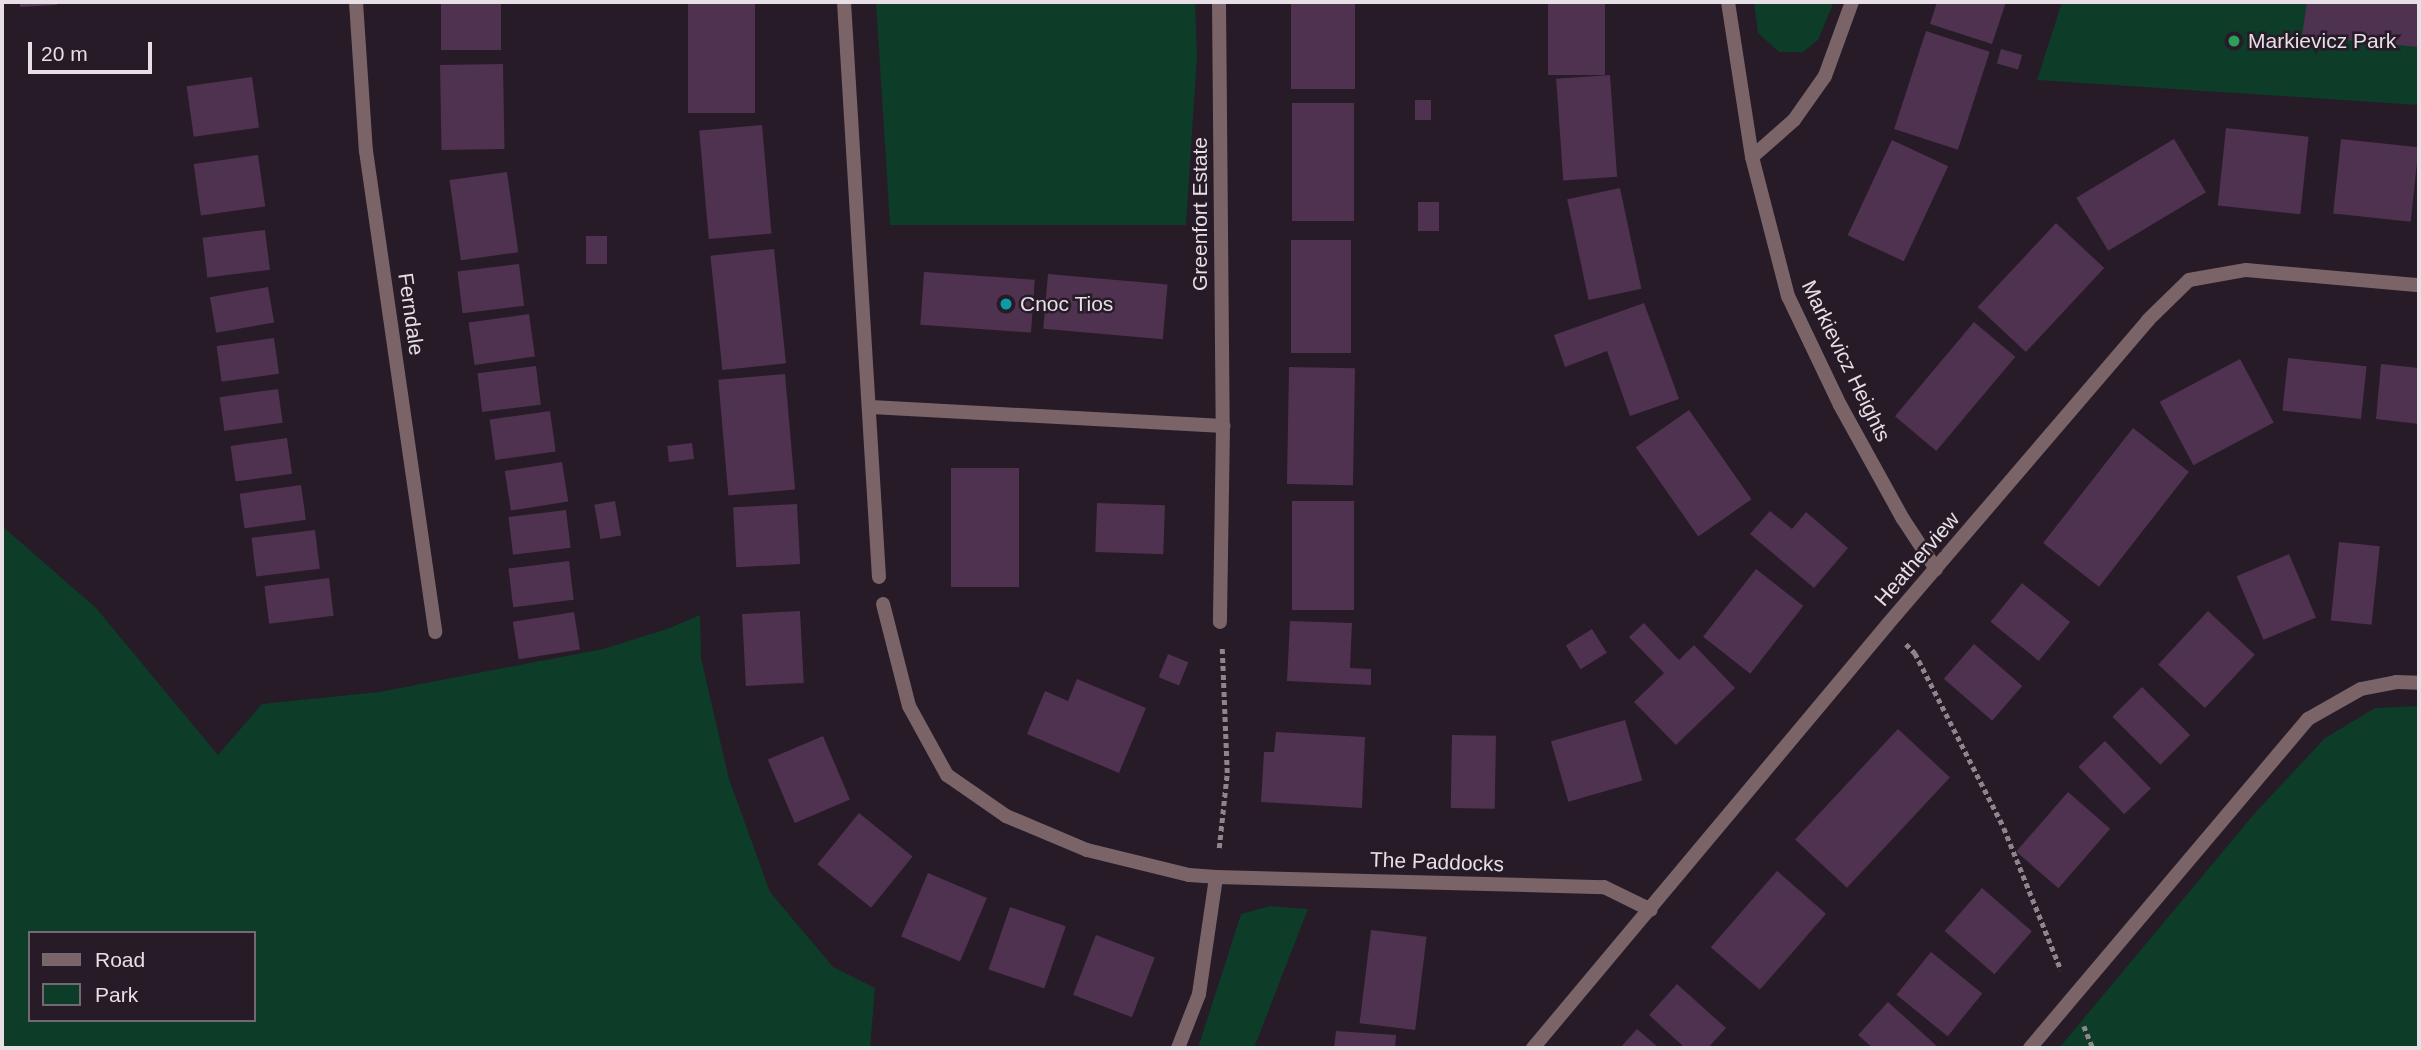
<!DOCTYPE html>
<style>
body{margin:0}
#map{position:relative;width:2421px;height:1050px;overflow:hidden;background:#261b26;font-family:Arial,sans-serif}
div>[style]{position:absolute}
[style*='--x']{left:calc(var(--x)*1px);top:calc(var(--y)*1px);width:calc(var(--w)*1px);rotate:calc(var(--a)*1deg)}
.green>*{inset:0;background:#0d3c29}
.building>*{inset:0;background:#4f3150;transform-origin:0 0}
.path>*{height:4.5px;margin-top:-2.25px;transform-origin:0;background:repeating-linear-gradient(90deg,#8e858e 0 5px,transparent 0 8.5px)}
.street>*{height:14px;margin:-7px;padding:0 7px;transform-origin:7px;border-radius:7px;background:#7a6468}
.dots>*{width:19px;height:19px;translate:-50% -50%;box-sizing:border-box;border:4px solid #261b26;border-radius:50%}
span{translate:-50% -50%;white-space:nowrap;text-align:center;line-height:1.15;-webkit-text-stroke:5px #261b26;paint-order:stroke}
.poi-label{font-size:21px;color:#e6dfe6}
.left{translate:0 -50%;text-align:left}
.street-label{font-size:21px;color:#e6dfe6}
.frame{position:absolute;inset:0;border:4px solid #e6dfe6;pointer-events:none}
.legend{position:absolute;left:28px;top:931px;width:228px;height:91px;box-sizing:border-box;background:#261b26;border:2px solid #736973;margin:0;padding:9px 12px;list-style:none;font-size:21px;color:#e6dfe6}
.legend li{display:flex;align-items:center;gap:14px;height:35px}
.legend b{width:35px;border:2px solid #736973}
.scale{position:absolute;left:28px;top:42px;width:124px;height:32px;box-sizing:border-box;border:4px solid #e6dfe6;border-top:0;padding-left:9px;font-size:21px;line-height:24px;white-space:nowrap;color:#e6dfe6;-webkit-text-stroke:5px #261b26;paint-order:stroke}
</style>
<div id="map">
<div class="green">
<i style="clip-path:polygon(876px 2px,1195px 2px,1197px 56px,1186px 225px,890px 225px)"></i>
<i style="clip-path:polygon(1754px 2px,1834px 2px,1818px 40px,1803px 52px,1779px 52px,1758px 33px)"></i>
<i style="clip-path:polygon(2062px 2px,2419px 2px,2419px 105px,2037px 80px)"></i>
<i style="clip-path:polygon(evenodd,2px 526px,96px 608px,218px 755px,262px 704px,379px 692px,603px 649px,670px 628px,700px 615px,701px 658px,729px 779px,770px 892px,833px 967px,875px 988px,870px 1048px,2px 1048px,2px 526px,30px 933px,254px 933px,254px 1020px,30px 1020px,30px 933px)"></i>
<i style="clip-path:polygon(2419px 706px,2419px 1048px,2059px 1048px,2254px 814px,2325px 738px,2375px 708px)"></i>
<i style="clip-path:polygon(1270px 906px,1308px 909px,1254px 1048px,1198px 1048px,1241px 914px)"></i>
</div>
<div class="building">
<i style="clip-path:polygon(20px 2px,57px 2px,57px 5px,20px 7px)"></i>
<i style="left:441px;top:2px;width:60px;height:48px"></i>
<i style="left:688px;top:2px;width:67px;height:111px"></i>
<i style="left:1291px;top:2px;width:64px;height:87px"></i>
<i style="left:1548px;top:2px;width:57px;height:73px"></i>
<i style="clip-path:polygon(1937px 2px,2006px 2px,1992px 44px,1930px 24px)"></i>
<i style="clip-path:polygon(2307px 2px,2419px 2px,2419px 47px,2302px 36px)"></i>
<i style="left:1926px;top:31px;width:67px;height:103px;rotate:18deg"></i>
<i style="left:2001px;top:49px;width:22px;height:15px;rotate:16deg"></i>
<i style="left:503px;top:64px;width:85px;height:63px;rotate:89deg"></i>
<i style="left:1610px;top:75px;width:102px;height:54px;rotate:86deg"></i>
<i style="left:252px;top:77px;width:51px;height:66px;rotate:82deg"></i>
<i style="left:1415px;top:100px;width:16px;height:20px"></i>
<i style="left:1354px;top:103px;width:118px;height:62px;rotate:90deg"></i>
<i style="left:762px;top:125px;width:109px;height:63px;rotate:85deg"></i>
<i style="left:2226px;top:128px;width:83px;height:78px;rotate:6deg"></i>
<i style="left:2174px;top:139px;width:62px;height:114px;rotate:59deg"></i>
<i style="left:2341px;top:139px;width:78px;height:75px;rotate:6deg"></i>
<i style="left:1892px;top:140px;width:62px;height:105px;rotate:25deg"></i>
<i style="left:258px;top:155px;width:52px;height:65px;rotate:82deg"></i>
<i style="left:507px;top:172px;width:81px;height:58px;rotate:82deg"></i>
<i style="left:1620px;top:188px;width:103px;height:54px;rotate:78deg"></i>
<i style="left:1418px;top:202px;width:21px;height:29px"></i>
<i style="left:2056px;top:223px;width:66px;height:115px;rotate:43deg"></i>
<i style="left:265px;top:230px;width:40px;height:63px;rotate:83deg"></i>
<i style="left:586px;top:236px;width:21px;height:28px"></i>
<i style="left:1291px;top:240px;width:60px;height:113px"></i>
<i style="left:774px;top:249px;width:115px;height:64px;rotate:84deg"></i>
<i style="left:519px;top:264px;width:42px;height:62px;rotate:83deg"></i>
<i style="left:924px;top:272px;width:111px;height:53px;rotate:4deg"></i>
<i style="left:1048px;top:274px;width:120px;height:55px;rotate:5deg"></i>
<i style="left:268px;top:287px;width:36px;height:59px;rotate:80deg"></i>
<i style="clip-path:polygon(1644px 303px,1679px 399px,1630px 416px,1607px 351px,1565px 367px,1554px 335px)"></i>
<i style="left:529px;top:314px;width:43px;height:61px;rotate:82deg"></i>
<i style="left:1974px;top:322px;width:54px;height:123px;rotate:40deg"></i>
<i style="left:274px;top:338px;width:36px;height:58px;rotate:82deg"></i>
<i style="left:2288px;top:358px;width:79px;height:53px;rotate:6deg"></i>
<i style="left:2240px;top:359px;width:72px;height:91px;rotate:62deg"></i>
<i style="clip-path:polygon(2381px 364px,2419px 368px,2419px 424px,2376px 419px)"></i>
<i style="left:536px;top:366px;width:39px;height:59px;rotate:83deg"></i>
<i style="left:1289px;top:367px;width:66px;height:117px;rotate:1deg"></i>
<i style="left:785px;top:374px;width:116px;height:67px;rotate:85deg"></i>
<i style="left:278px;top:389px;width:34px;height:59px;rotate:82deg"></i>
<i style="left:1689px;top:410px;width:109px;height:65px;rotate:55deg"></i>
<i style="left:550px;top:411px;width:41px;height:61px;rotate:82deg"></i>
<i style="left:2133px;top:428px;width:71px;height:146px;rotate:38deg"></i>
<i style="left:287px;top:438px;width:36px;height:57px;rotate:82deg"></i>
<i style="left:692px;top:443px;width:16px;height:25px;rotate:83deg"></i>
<i style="left:562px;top:462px;width:40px;height:58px;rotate:81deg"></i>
<i style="left:951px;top:468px;width:68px;height:119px"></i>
<i style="left:301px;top:485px;width:35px;height:62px;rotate:82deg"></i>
<i style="left:615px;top:501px;width:35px;height:21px;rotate:80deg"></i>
<i style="left:1292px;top:501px;width:62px;height:109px"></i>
<i style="left:1097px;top:503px;width:68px;height:49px;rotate:2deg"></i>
<i style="left:797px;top:504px;width:60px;height:64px;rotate:87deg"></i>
<i style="left:566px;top:510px;width:38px;height:58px;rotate:83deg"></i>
<i style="clip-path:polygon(1770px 511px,1792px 529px,1806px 512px,1848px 548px,1814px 588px,1750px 534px)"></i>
<i style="left:315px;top:530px;width:39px;height:64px;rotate:83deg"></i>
<i style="left:2339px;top:542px;width:41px;height:79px;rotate:6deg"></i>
<i style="left:2289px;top:554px;width:69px;height:57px;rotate:67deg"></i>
<i style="left:569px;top:561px;width:39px;height:61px;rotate:83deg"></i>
<i style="left:1756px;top:569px;width:60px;height:86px;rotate:38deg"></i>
<i style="left:329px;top:578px;width:38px;height:65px;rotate:83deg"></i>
<i style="left:2022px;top:583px;width:62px;height:50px;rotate:39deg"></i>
<i style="left:800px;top:611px;width:72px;height:58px;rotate:87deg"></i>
<i style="left:2208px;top:611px;width:64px;height:73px;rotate:43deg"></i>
<i style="left:574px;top:612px;width:38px;height:62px;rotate:81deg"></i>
<i style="clip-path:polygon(1290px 621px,1352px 623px,1350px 668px,1371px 669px,1371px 685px,1287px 681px)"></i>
<i style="clip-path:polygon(1644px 623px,1679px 660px,1694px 645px,1735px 688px,1676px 745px,1634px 702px,1664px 673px,1629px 637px)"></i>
<i style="left:1592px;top:629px;width:28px;height:31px;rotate:58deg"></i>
<i style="left:1974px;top:644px;width:64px;height:46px;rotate:41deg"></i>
<i style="left:1168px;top:654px;width:22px;height:25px;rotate:22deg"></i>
<i style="clip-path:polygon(1077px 679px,1146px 708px,1119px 773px,1027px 734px,1045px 691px,1068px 701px)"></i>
<i style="left:2142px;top:687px;width:68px;height:42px;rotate:45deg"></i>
<i style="left:1625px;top:720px;width:63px;height:77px;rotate:74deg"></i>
<i style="left:1898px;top:729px;width:71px;height:151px;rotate:43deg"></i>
<i style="clip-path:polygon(1276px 732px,1365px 737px,1362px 808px,1261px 802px,1264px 752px,1274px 752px)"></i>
<i style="left:1452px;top:735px;width:44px;height:73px;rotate:1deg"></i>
<i style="left:823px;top:736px;width:69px;height:60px;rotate:67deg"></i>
<i style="left:2105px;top:741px;width:66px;height:37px;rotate:46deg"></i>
<i style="left:2068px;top:792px;width:56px;height:79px;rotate:41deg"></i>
<i style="left:859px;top:813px;width:69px;height:66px;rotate:39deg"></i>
<i style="left:1777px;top:871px;width:65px;height:101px;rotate:41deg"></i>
<i style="left:928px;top:873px;width:64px;height:69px;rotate:23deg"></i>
<i style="left:1982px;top:888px;width:66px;height:57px;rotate:41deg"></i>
<i style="left:1010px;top:907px;width:59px;height:66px;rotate:19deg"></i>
<i style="left:1371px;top:930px;width:56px;height:94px;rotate:7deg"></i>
<i style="left:1096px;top:935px;width:63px;height:64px;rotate:21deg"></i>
<i style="left:1931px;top:952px;width:66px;height:55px;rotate:39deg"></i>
<i style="clip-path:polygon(1677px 984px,1726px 1028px,1708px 1048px,1685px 1048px,1649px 1015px)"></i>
<i style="clip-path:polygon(1888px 1002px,1939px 1048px,1873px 1048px,1858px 1035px)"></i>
<i style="clip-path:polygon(1637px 1029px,1659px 1048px,1620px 1048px)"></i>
<i style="clip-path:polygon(1336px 1031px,1396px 1035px,1395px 1048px,1334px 1048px)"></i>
</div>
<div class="path">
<i style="--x:1906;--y:644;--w:13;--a:45"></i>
<i style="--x:1915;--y:653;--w:196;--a:63"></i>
<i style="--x:2004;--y:828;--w:153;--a:68.1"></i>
<i style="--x:1219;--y:848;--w:75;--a:-83.9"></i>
<i style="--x:1227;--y:773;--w:125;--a:-92.3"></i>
<i style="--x:2084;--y:1026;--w:24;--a:68"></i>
</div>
<div class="street">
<i style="--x:356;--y:2;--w:149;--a:86.2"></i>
<i style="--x:366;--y:151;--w:486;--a:81.8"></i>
<i style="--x:844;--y:2;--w:576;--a:86.52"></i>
<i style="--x:1219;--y:2;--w:424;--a:89.5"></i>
<i style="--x:1223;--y:426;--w:196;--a:90.9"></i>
<i style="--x:1728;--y:2;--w:157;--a:81.2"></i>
<i style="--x:1752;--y:157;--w:144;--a:75.5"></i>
<i style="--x:1788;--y:296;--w:121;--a:64.5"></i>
<i style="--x:1840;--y:405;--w:130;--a:61.1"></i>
<i style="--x:1903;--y:519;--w:60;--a:56.6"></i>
<i style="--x:1752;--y:157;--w:56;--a:-41.4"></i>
<i style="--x:1794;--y:120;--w:54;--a:-54.8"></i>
<i style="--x:1825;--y:76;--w:79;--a:-70"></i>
<i style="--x:871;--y:407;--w:353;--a:3.1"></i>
<i style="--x:883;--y:604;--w:105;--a:75.7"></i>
<i style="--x:909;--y:706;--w:79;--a:61.2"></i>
<i style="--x:947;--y:775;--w:72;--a:34.8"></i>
<i style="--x:1006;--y:816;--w:88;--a:22.8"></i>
<i style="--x:1087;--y:850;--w:105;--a:13.8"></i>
<i style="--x:1189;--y:875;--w:27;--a:4"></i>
<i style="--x:1216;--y:877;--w:388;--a:1.5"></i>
<i style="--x:1604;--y:887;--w:52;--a:26.1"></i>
<i style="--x:1178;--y:1048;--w:58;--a:-68.7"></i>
<i style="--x:1199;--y:994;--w:118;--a:-81.7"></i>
<i style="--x:1533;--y:1048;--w:552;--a:-50.07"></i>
<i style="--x:1887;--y:625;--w:401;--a:-49.4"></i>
<i style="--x:2148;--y:320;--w:57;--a:-44.3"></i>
<i style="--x:2189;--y:280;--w:58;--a:-10"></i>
<i style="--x:2246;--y:270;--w:174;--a:5"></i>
<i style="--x:2030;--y:1048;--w:431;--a:-49.8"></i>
<i style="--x:2308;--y:719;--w:61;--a:-29.5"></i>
<i style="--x:2361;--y:689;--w:36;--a:-11"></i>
<i style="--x:2396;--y:682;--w:23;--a:2"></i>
</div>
<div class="dots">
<i style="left:2234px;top:41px;background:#2e9e5b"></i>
<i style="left:1006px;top:304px;background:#0f9aa8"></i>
</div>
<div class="poi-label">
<span class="left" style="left:2248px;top:41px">Markievicz Park</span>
<span class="left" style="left:1020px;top:304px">Cnoc Tios</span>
</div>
<div class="street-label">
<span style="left:1200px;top:214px;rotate:-90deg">Greenfort Estate</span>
<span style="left:411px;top:314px;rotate:82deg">Ferndale</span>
<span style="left:1846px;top:361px;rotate:64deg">Markievicz Heights</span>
<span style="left:1917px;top:559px;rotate:-49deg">Heatherview</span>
<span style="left:1437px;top:862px;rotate:2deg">The Paddocks</span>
</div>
<div class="frame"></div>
<ul class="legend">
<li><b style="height:9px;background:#7a6468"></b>Road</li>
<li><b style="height:19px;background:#0d3c29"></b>Park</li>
</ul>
<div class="scale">20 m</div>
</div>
